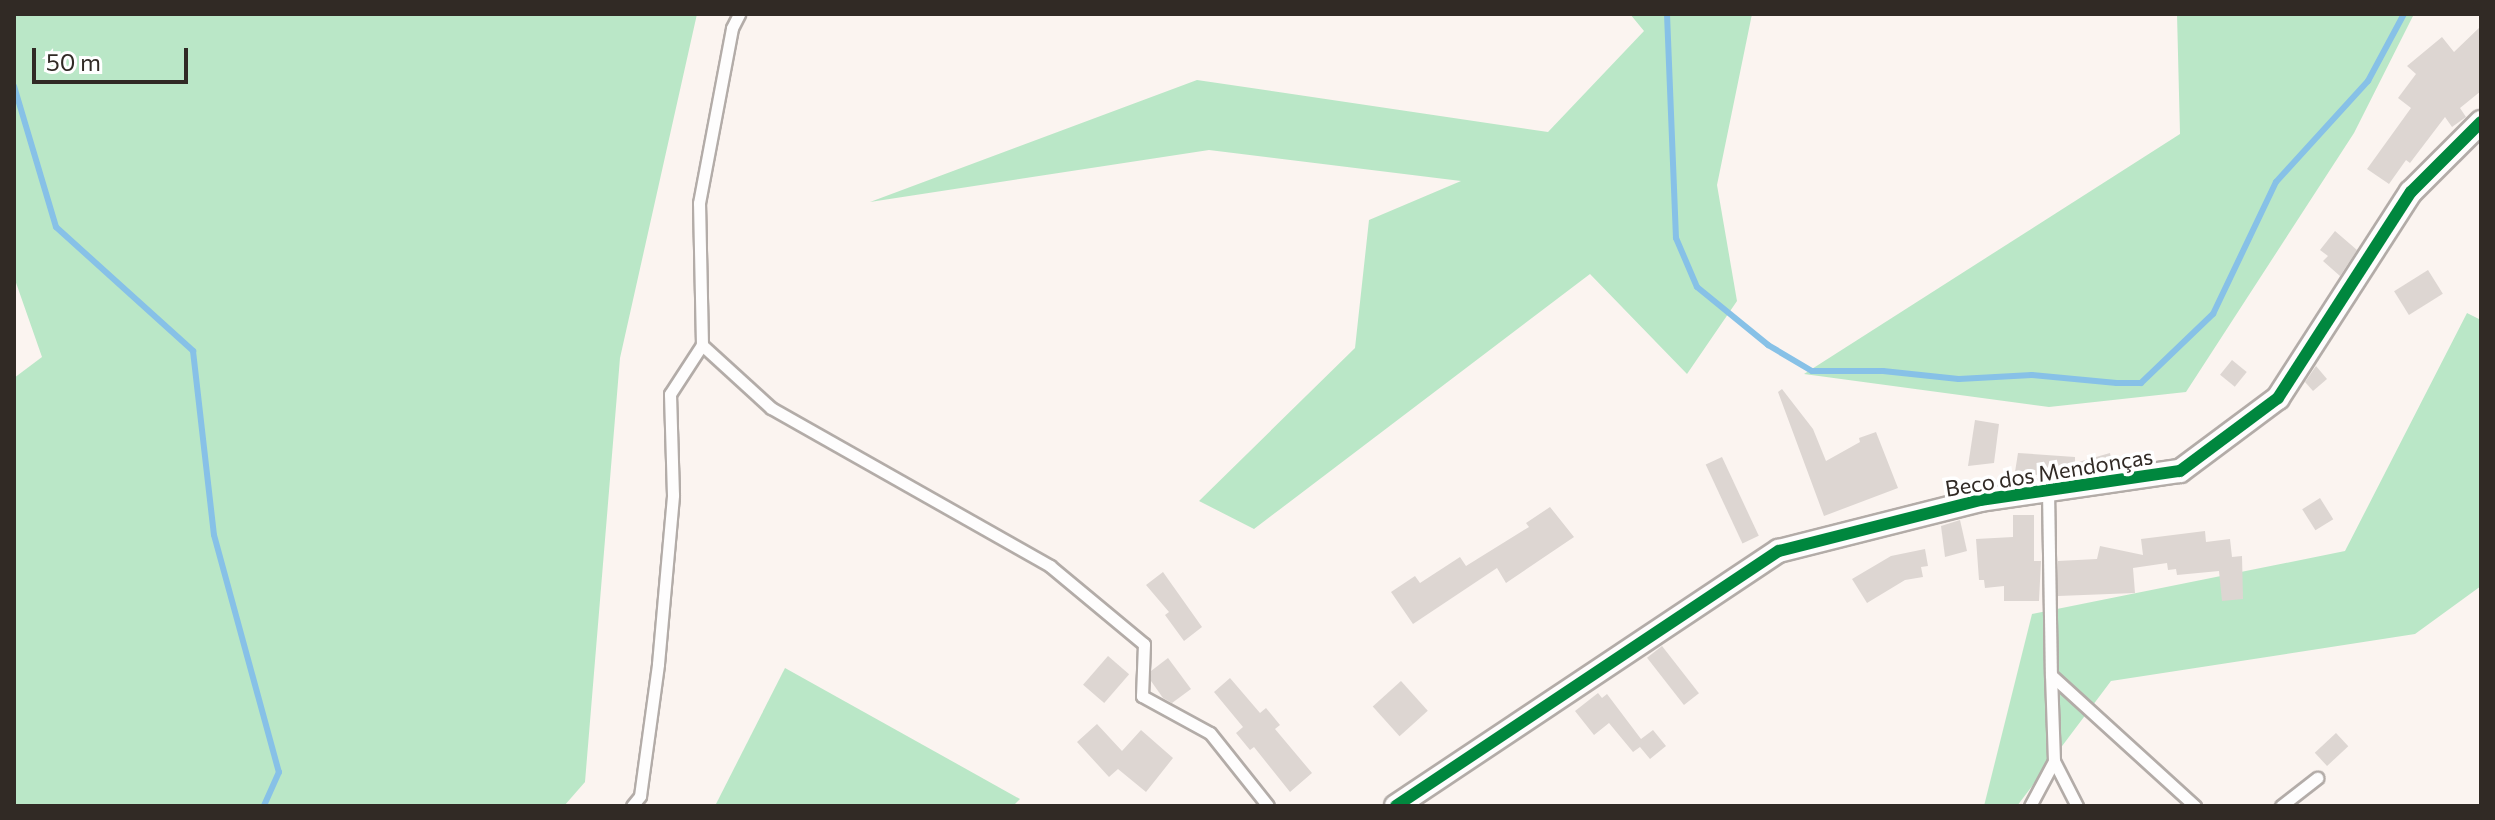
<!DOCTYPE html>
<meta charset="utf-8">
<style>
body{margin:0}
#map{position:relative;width:2495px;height:820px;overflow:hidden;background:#fbf4f0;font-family:Commissioner,sans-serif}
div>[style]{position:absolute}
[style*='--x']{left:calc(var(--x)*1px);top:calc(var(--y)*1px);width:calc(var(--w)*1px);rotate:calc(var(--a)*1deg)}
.forest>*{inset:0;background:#bae7c7}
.stream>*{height:6px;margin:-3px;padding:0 3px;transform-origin:3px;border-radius:3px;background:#87c1e7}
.building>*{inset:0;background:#ddd6d2;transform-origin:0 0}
.roads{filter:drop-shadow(2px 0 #b3aca8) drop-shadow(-2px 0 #b3aca8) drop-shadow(0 2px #b3aca8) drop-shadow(0 -2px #b3aca8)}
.service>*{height:11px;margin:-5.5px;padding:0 5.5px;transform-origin:5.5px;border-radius:5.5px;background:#fefdfd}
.minor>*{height:22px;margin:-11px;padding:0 11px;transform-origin:11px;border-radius:11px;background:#fefdfd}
.cycleway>*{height:12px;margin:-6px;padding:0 6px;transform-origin:6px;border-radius:6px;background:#00873e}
span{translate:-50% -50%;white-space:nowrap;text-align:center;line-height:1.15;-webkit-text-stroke:7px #fff;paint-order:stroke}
.street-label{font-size:22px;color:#312a25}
.frame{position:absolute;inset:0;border:16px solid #312a25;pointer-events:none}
.scale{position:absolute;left:32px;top:48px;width:156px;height:36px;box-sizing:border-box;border:4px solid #312a25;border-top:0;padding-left:10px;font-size:24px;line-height:28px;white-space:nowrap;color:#312a25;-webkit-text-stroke:6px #fff;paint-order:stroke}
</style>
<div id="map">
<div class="forest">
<i style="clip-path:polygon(14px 14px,697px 14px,620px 358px,585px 782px,564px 806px,14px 806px,14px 378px,42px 357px,14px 277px)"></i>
<i style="clip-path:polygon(1630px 14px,1752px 14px,1717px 185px,1737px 301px,1687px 374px,1590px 274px,1254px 529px,1199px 501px,1355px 348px,1369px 220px,1461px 181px,1209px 150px,870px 202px,1197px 80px,1548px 132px,1644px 31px)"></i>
<i style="clip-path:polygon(2177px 14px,2414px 14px,2354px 133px,2186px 392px,2049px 407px,1804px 374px,2180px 134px)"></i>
<i style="clip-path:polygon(2467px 313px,2481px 320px,2481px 586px,2415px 634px,2111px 681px,2017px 806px,1984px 806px,2032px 614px,2345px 551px)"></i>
<i style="clip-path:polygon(785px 668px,1020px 799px,1013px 806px,715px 806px)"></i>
</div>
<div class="stream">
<i style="--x:1667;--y:14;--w:224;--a:87.7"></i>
<i style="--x:1676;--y:238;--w:53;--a:66.8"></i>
<i style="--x:1697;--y:287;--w:92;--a:39.2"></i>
<i style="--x:1768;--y:345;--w:51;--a:30.6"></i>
<i style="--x:1812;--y:371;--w:71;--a:0"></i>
<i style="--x:1883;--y:371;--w:76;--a:6"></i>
<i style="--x:1959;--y:379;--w:73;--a:-3.1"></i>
<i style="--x:2032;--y:375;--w:85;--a:5.4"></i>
<i style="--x:2117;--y:383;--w:24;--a:0"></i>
<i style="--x:2141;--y:383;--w:100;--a:-43.8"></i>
<i style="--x:2213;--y:314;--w:146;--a:-64.5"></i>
<i style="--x:2276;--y:182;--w:137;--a:-47.7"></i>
<i style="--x:2368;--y:81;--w:76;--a:-61.8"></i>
<i style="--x:14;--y:86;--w:147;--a:73.4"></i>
<i style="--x:56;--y:227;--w:185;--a:42.1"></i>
<i style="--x:193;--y:351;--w:185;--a:83.5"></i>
<i style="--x:214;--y:535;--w:246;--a:74.7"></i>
<i style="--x:279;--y:772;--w:37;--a:114"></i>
</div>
<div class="building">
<i style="clip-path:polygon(2481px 26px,2481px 91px,2460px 108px,2466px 117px,2452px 127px,2445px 117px,2410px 163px,2406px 160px,2389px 184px,2367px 169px,2411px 108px,2398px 98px,2416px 74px,2407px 66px,2442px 37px,2454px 52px)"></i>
<i style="clip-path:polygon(2335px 231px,2357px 250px,2340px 276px,2323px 261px,2328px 256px,2320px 250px)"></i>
<i style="left:2428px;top:270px;width:28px;height:40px;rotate:58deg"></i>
<i style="left:2232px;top:360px;width:19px;height:19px;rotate:39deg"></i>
<i style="clip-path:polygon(2316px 366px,2327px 379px,2313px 391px,2305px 382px)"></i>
<i style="clip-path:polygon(1782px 389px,1813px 429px,1826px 461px,1860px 442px,1859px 438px,1876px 432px,1898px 488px,1824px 516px,1778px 392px)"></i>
<i style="clip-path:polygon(1975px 420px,1999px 424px,1994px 463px,1968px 466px)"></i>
<i style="clip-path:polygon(2018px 453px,2075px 457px,2075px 463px,2110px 453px,2113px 467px,2045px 476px,2015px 472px)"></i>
<i style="left:1722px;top:457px;width:87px;height:18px;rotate:65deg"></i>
<i style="left:2320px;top:498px;width:25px;height:21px;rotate:58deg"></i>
<i style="clip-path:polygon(1550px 507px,1574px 537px,1506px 583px,1497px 568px,1413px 624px,1391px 592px,1415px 576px,1420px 583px,1460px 557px,1466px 566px,1529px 527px,1526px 523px)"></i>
<i style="clip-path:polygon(2013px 515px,2034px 515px,2034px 561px,2041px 561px,2039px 601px,2004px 601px,2004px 586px,1985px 588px,1984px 580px,1979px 580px,1976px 539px,2013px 537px)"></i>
<i style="clip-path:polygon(1960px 520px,1967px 551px,1945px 557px,1941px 526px)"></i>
<i style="clip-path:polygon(2205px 531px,2206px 542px,2230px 539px,2232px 557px,2242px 556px,2243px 599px,2222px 601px,2219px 571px,2177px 575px,2176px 569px,2168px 570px,2167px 563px,2133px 568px,2135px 593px,2058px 596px,2058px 561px,2097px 559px,2100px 546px,2143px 555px,2141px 539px)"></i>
<i style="clip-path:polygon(1925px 549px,1928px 566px,1921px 567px,1923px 577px,1905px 580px,1867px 603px,1852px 579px,1891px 556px)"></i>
<i style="clip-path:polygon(1163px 572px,1202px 627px,1184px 641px,1165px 615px,1169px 612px,1146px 585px)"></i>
<i style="left:1662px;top:646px;width:60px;height:19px;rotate:52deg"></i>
<i style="left:1108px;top:656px;width:28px;height:38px;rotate:41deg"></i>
<i style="clip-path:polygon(1168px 658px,1191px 689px,1172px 703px,1163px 698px,1151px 681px,1151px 671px)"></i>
<i style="clip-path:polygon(1230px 678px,1260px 713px,1266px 708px,1280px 725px,1275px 729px,1312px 773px,1290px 792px,1254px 747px,1250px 750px,1236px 733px,1243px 727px,1214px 692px)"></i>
<i style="left:1401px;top:681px;width:40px;height:38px;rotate:48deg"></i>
<i style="clip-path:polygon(1598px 693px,1602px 698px,1607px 694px,1641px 739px,1653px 730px,1666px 746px,1650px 759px,1640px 747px,1633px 752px,1609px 723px,1594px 735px,1575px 711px)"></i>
<i style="clip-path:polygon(1097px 724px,1122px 751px,1141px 730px,1173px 758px,1146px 792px,1118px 769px,1109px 777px,1077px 742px)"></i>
<i style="left:2336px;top:733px;width:18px;height:29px;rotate:47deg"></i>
</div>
<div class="roads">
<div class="service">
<i style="--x:702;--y:345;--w:93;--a:42.4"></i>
<i style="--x:771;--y:408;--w:321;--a:29.5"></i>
<i style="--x:1050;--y:566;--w:122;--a:39.7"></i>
<i style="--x:1144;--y:644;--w:52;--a:92.2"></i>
<i style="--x:1142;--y:696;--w:77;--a:28.6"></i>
<i style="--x:1210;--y:733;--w:93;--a:51.5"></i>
<i style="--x:2048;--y:490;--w:185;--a:89.1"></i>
<i style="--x:2051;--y:675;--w:195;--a:42.3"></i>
<i style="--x:2054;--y:761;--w:51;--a:62.9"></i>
<i style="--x:632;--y:806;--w:13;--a:-51"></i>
<i style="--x:640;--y:796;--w:133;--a:-82.2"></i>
<i style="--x:658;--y:664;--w:170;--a:-84.9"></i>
<i style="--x:673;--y:495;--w:101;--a:-91.7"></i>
<i style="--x:670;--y:394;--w:59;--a:-56.9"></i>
<i style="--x:702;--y:345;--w:142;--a:-91.2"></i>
<i style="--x:699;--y:203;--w:178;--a:-79.3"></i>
<i style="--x:732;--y:28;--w:16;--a:-63"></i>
<i style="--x:2030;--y:806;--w:51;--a:-61.9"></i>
<i style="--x:2054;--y:761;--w:86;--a:-92"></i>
<i style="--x:2281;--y:806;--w:46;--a:-37.9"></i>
</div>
<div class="minor">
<i style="--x:1396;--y:806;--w:460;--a:-33.7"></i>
<i style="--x:1779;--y:551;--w:207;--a:-14.2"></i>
<i style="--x:1980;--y:500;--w:202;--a:-8.3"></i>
<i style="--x:2180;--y:471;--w:122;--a:-36.7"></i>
<i style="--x:2278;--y:398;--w:245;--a:-57.2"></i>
<i style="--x:2411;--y:192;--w:99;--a:-45"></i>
</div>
</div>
<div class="cycleway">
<i style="--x:1396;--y:806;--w:460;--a:-33.7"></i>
<i style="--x:1779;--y:551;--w:207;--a:-14.2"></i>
<i style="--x:1980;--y:500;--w:202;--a:-8.3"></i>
<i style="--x:2180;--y:471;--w:122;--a:-36.7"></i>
<i style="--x:2278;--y:398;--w:245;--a:-57.2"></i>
<i style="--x:2411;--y:192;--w:99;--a:-45"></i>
</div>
<div class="street-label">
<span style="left:2049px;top:472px;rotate:-9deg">Beco dos Mendonças</span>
</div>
<div class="frame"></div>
<div class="scale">50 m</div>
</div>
